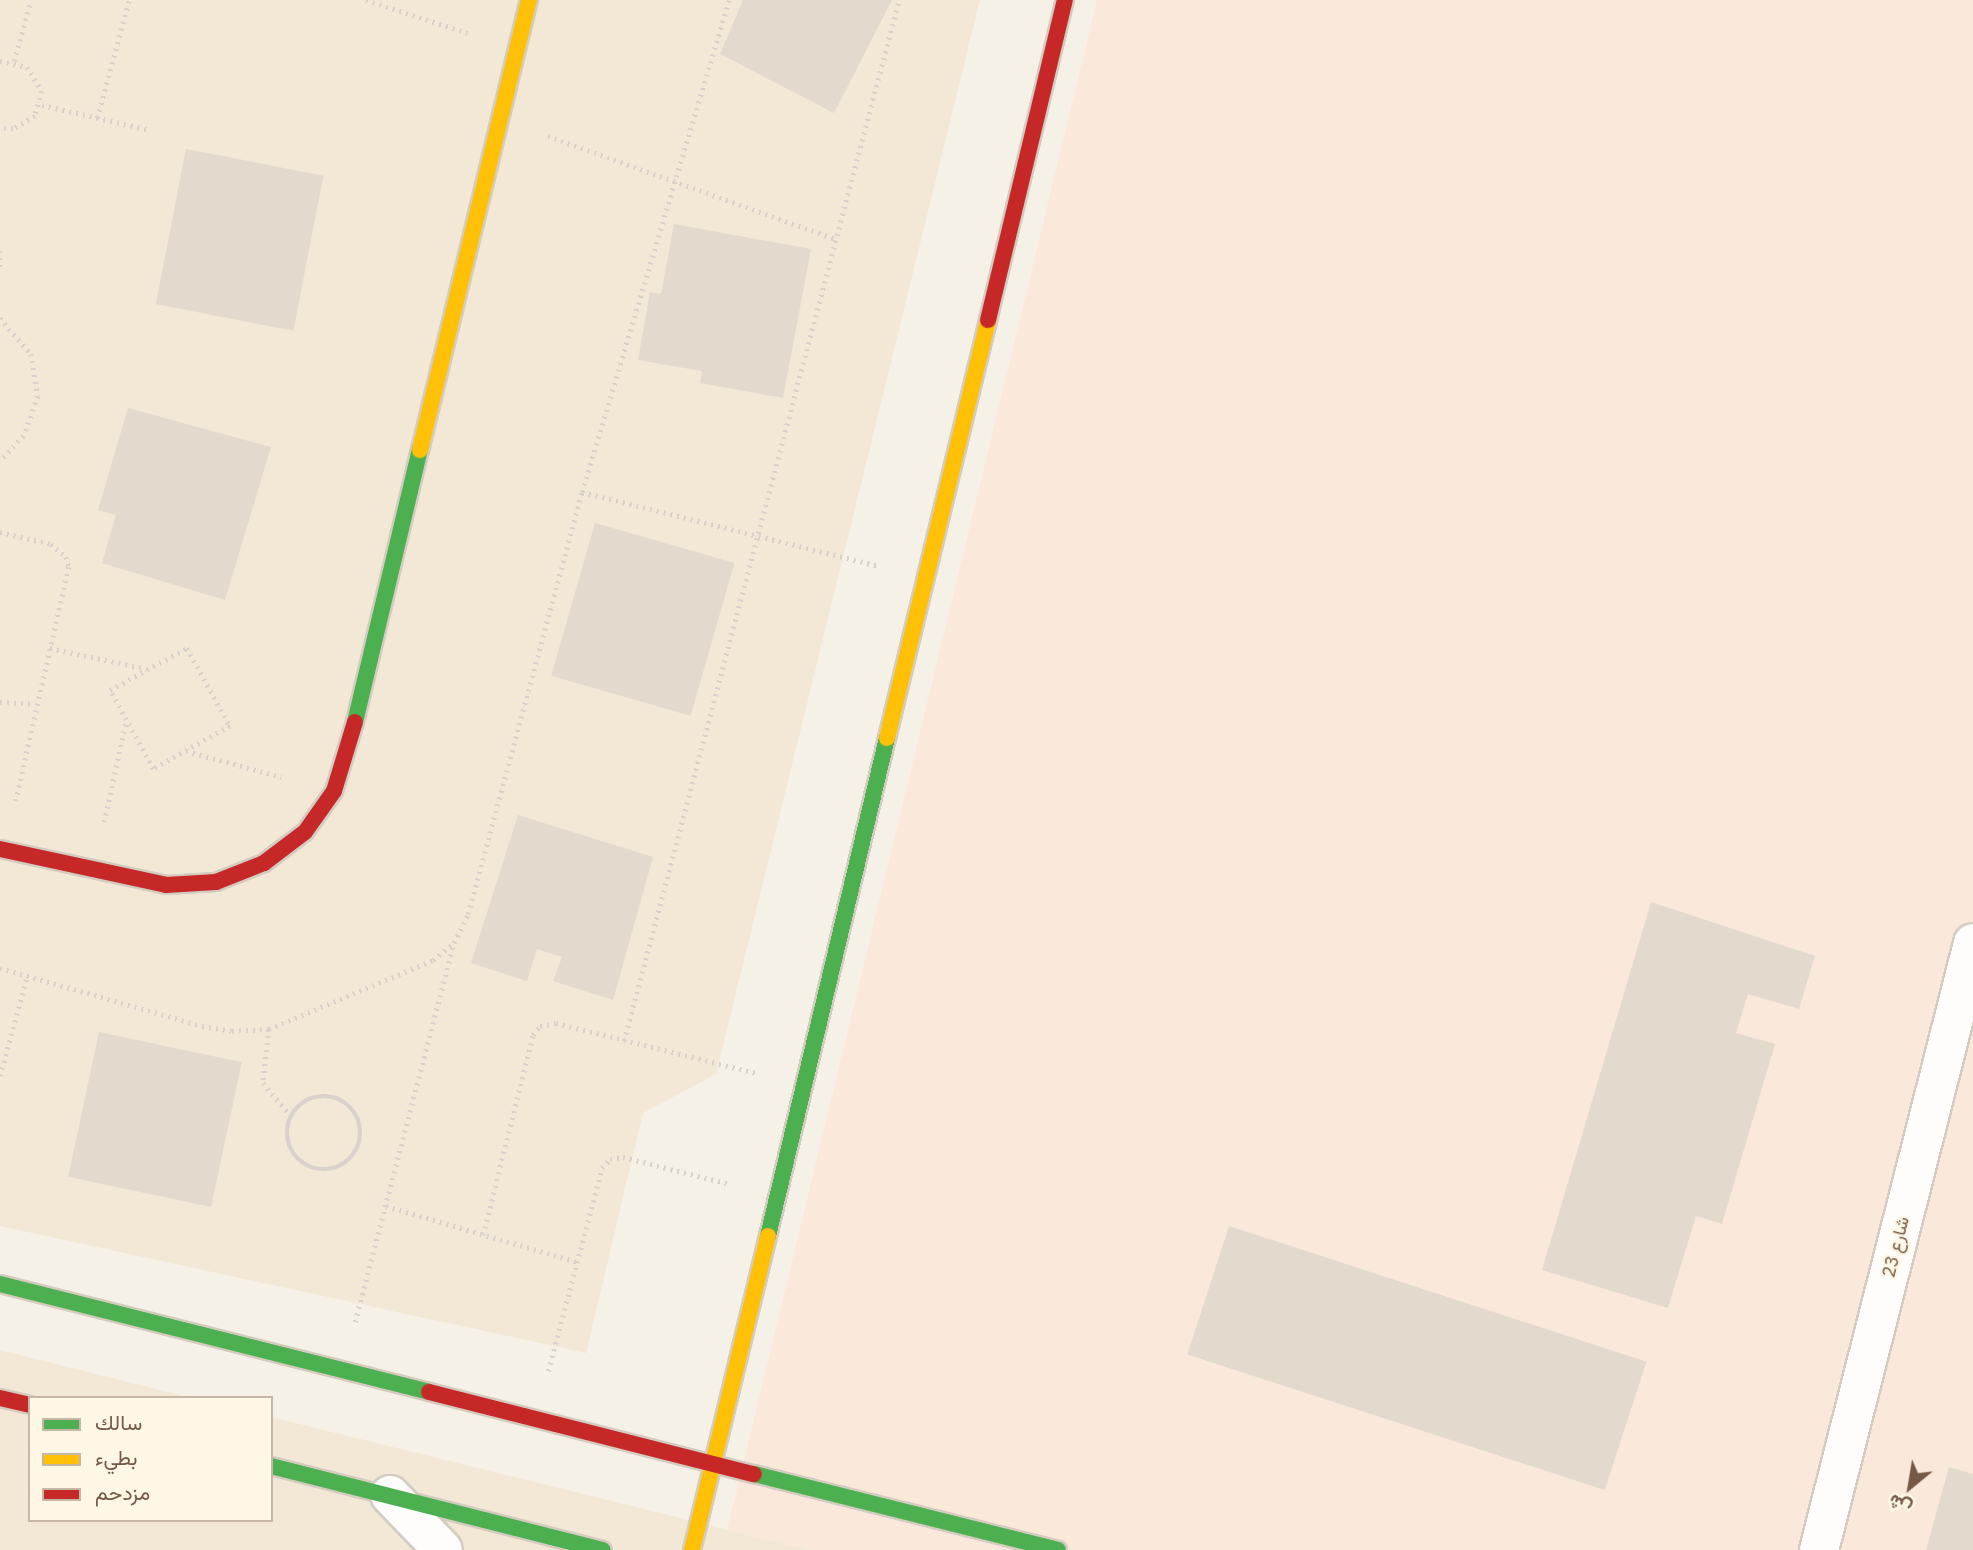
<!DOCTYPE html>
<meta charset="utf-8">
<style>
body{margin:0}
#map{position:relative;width:1973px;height:1550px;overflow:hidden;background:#f6f1e6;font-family:"IBM Plex Sans",Vazirmatn,sans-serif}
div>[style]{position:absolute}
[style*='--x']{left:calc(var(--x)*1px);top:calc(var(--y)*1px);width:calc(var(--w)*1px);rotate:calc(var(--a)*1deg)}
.residential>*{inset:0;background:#f2e8d5}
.commercial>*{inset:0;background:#fae9db}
.building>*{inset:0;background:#e3d9cd;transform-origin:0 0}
.path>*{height:4.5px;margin-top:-2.25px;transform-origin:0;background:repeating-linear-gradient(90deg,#d9d1ca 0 2px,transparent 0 7px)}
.path>.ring{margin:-2.25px;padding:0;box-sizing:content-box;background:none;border:4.5px solid #d9d1ca;border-radius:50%}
.roads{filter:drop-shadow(2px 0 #d5ccc1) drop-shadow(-2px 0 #d5ccc1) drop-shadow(0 2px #d5ccc1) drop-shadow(0 -2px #d5ccc1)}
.street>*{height:38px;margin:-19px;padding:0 19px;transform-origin:19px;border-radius:19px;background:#fefdfb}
.fast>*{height:16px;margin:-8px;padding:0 8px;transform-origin:8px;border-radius:8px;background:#4caf50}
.slow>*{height:16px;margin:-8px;padding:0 8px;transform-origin:8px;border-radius:8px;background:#ffc107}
.jam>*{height:16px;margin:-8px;padding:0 8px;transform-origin:8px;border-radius:8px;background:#c62828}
span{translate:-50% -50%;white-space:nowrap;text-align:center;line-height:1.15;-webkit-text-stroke:5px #fff7e6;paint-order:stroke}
.street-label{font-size:18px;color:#745a46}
.legend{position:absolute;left:28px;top:1396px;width:245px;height:126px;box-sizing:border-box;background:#fff7e6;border:2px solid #c7b8a6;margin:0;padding:9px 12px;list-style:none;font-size:21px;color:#745a46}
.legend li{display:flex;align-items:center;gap:14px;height:35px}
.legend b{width:35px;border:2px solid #c7b8a6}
.north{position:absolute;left:1875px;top:1452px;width:70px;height:70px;-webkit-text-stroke:5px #fff7e6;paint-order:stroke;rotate:210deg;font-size:19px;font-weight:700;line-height:28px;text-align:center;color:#745a46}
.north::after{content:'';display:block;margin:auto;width:24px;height:32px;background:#745a46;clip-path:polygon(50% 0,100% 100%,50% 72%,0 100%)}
</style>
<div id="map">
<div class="residential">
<i style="clip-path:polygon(0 0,980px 0,716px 1074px,643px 1113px,586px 1353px,0 1226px)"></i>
<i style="clip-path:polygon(0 1350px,192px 1398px,30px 1398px,30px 1520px,271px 1520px,271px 1417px,810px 1550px,0 1550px)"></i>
</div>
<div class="commercial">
<i style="clip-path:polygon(1097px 0,1973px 0,1973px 1550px,810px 1550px,727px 1530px)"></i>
</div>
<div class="building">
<i style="clip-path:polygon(743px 0,892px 0,834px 113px,720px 54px)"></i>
<i style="left:186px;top:149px;width:140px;height:158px;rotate:11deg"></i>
<i style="clip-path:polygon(674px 224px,811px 249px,783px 398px,700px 383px,702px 371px,638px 360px,650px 292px,661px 294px)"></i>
<i style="clip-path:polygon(128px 408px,271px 447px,225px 600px,102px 563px,116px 515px,98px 510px)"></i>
<i style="left:595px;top:523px;width:145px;height:159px;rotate:16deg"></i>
<i style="clip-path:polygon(518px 815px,653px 857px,613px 1000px,553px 981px,562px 957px,537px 949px,527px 981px,471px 963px)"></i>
<i style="clip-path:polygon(1651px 902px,1815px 956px,1799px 1009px,1748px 994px,1736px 1033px,1775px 1044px,1722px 1224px,1696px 1216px,1668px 1308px,1542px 1270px)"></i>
<i style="left:99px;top:1032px;width:146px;height:148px;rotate:12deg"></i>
<i style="left:1229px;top:1226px;width:439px;height:135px;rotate:18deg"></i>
<i style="clip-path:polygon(1949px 1467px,1973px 1474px,1973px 1550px,1926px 1550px)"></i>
</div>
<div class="path">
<i style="--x:366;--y:0;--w:110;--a:17.9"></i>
<i style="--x:0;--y:61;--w:28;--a:13"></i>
<i style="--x:27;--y:67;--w:28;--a:58"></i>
<i style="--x:42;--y:91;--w:26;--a:106"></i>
<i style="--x:35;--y:116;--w:26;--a:149"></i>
<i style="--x:13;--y:129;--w:13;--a:-176"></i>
<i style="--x:14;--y:61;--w:63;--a:-74.4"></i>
<i style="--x:42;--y:105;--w:111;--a:13"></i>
<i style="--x:97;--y:118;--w:122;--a:-74.8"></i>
<i style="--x:548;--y:136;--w:306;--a:19.7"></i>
<i style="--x:0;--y:251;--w:21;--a:90"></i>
<i style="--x:0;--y:318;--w:48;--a:49.3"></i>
<i style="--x:31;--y:354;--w:43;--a:80.5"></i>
<i style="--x:38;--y:396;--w:42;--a:109.3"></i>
<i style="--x:24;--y:436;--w:35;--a:134"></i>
<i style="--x:582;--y:492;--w:306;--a:14"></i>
<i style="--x:0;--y:532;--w:52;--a:13.2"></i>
<i style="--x:51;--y:544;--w:20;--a:41"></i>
<i style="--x:66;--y:557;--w:10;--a:73"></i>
<i style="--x:69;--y:567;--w:240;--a:102.8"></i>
<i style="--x:50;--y:648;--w:99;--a:12.2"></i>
<i style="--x:187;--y:648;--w:89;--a:61.1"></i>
<i style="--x:230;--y:726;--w:88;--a:150.8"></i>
<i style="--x:153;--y:769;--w:90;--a:-118.6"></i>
<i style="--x:110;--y:690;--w:88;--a:-28.6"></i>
<i style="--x:0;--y:702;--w:35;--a:3"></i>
<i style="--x:186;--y:751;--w:99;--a:15.2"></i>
<i style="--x:104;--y:822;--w:103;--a:-77.7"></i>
<i style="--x:0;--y:968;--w:210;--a:16"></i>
<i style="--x:202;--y:1026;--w:30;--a:9"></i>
<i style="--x:232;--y:1031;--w:37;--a:-3"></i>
<i style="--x:269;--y:1029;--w:178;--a:-22.8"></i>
<i style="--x:433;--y:960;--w:27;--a:-39"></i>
<i style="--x:454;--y:943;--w:32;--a:-64"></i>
<i style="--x:468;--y:914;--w:437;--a:-74.9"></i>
<i style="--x:582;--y:492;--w:513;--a:-73.36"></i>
<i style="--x:269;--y:1029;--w:54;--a:96.3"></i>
<i style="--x:263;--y:1083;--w:43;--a:49.7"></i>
<i style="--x:624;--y:1041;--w:1077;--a:-75.2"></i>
<i style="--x:0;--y:1076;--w:104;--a:-74.9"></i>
<i class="ring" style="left:287px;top:1096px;width:69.5px;height:69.5px"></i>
<i style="--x:386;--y:1206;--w:200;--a:16.3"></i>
<i style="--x:483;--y:1235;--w:206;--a:-76"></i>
<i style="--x:533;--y:1035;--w:11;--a:-52"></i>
<i style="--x:540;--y:1026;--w:16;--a:-11"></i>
<i style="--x:556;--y:1023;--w:207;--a:14"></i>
<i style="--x:355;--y:1322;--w:390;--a:-75.4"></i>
<i style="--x:548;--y:1371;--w:210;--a:-75.1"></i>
<i style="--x:602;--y:1168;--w:12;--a:-48"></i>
<i style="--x:610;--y:1159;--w:13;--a:-9"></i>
<i style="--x:623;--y:1157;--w:110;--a:14.2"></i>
</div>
<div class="roads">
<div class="street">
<i style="--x:390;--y:1495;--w:76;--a:46.1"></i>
<i style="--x:1819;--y:1550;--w:626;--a:-75.76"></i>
</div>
<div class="fast">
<i style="--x:355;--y:722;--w:280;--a:-76.6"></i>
<i style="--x:768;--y:1236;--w:512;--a:-76.56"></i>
<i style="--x:0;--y:1284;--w:442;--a:14.1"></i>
<i style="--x:271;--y:1466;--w:342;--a:14.2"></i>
<i style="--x:754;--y:1474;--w:313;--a:14"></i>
</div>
<div class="slow">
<i style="--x:420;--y:450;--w:463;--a:-76.4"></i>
<i style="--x:887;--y:738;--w:430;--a:-76.4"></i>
<i style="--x:692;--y:1550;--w:323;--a:-76.4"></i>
</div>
<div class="jam">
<i style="--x:988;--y:320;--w:329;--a:-76.5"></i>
<i style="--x:0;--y:849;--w:170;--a:12.2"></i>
<i style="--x:166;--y:885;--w:50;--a:-3.4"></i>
<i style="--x:216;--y:882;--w:52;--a:-21.6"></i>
<i style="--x:264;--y:863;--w:51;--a:-37.1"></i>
<i style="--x:305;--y:832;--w:50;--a:-54.7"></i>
<i style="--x:334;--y:791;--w:72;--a:-73.1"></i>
<i style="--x:429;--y:1392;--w:335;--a:14.2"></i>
<i style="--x:0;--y:1398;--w:31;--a:13"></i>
</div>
</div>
<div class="street-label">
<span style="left:1896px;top:1247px;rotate:-76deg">شارع 23</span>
</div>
<ul class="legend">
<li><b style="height:9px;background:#4caf50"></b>سالك</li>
<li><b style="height:9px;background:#ffc107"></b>بطيء</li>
<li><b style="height:9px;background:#c62828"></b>مزدحم</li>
</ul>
<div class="north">ش</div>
</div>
